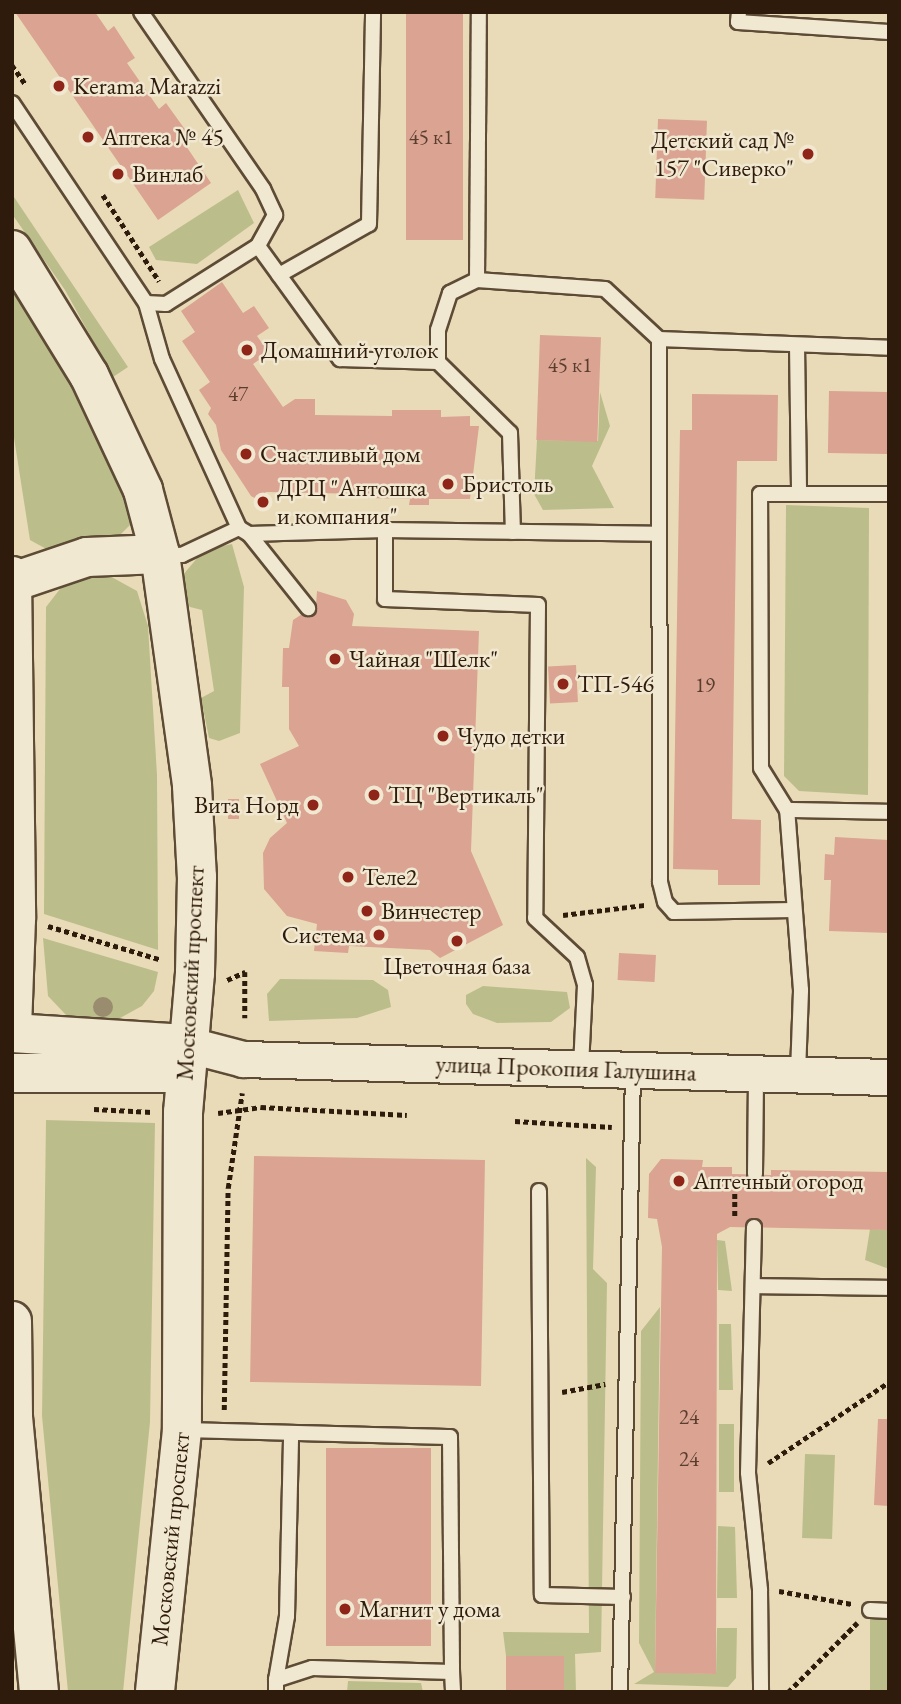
<!DOCTYPE html>
<meta charset="utf-8">
<style>
body{margin:0}
#map{position:relative;width:901px;height:1704px;overflow:hidden;background:#e9dbb8;font-family:"EB Garamond",serif}
div>[style]{position:absolute}
[style*='--x']{left:calc(var(--x)*1px);top:calc(var(--y)*1px);width:calc(var(--w)*1px);rotate:calc(var(--a)*1deg)}
.green>*{inset:0;background:#bbbe8b;transform-origin:0 0}
.building>*{inset:0;background:#daa392;transform-origin:0 0}
.path>*{height:4.5px;margin-top:-2.25px;transform-origin:0;background:repeating-linear-gradient(90deg,#2f1b0b 0 5px,transparent 0 8.5px)}
.roads{filter:drop-shadow(2px 0 #5e4b36) drop-shadow(-2px 0 #5e4b36) drop-shadow(0 2px #5e4b36) drop-shadow(0 -2px #5e4b36)}
.service>*{height:14px;margin:-7px;padding:0 7px;transform-origin:7px;border-radius:7px;background:#f1e8d1}
.tertiary>*{height:35px;margin:-17.5px;padding:0 17.5px;transform-origin:17.5px;border-radius:17.5px;background:#f1e8d1}
.secondary>*{height:38px;margin:-19px;padding:0 19px;transform-origin:19px;border-radius:19px;background:#f1e8d1}
.trees>*{width:20px;height:20px;margin:-10px;border-radius:50%;background:#9a8c6e}
.dots>*{width:19px;height:19px;translate:-50% -50%;box-sizing:border-box;border:4px solid #f1e8d1;border-radius:50%}
span{translate:-50% -50%;white-space:nowrap;text-align:center;line-height:1.15;-webkit-text-stroke:5px #f1e8d1;paint-order:stroke}
.number-label{font-size:21px;color:#5a3d2d}
.number-label span{-webkit-text-stroke-width:0}
.poi-label{font-size:24px;color:#2f1b0b}
.left{translate:0 -50%;text-align:left}
.right{translate:-100% -50%;text-align:right}
.street-label{font-size:24px;color:#2f1b0b}
.frame{position:absolute;inset:0;border:14px solid #2f1b0b;pointer-events:none}
</style>
<div id="map">
<div class="green">
<i style="clip-path:polygon(238px 190px,254px 223px,197px 264px,156px 260px,149px 247px)"></i>
<i style="clip-path:polygon(12px 194px,128px 367px,113px 377px,65px 290px,12px 214px)"></i>
<i style="clip-path:polygon(12px 284px,121px 475px,134px 521px,115px 540px,50px 551px,30px 540px,12px 425px)"></i>
<i style="clip-path:polygon(600px 392px,610px 426px,592px 466px,614px 508px,543px 510px,534px 494px,537px 440px,598px 441px)"></i>
<i style="clip-path:polygon(786px 505px,869px 508px,868px 795px,799px 791px,784px 776px)"></i>
<i style="clip-path:polygon(232px 544px,244px 587px,240px 733px,219px 741px,209px 738px,201px 698px,214px 691px,202px 610px,190px 607px,183px 596px,182px 576px,204px 550px)"></i>
<i style="clip-path:polygon(108px 575px,137px 591px,148px 626px,157px 775px,158px 950px,44px 914px,46px 607px,67px 580px)"></i>
<i style="clip-path:polygon(43px 938px,158px 972px,154px 991px,142px 1006px,111px 1023px,67px 1016px,48px 996px)"></i>
<i style="clip-path:polygon(280px 979px,373px 980px,388px 990px,391px 1007px,357px 1018px,269px 1021px,267px 994px)"></i>
<i style="clip-path:polygon(483px 986px,567px 992px,570px 1008px,551px 1022px,497px 1023px,473px 1014px,466px 1004px,466px 995px)"></i>
<i style="clip-path:polygon(46px 1120px,155px 1123px,150px 1422px,123px 1692px,68px 1692px,42px 1416px)"></i>
<i style="clip-path:polygon(586px 1158px,596px 1167px,593px 1269px,607px 1283px,601px 1652px,575px 1654px,576px 1692px,563px 1692px,563px 1656px,506px 1656px,503px 1632px,589px 1633px)"></i>
<i style="clip-path:polygon(870px 1229px,889px 1230px,889px 1269px,865px 1260px)"></i>
<i style="clip-path:polygon(717px 1240px,725px 1241px,732px 1291px,718px 1290px)"></i>
<i style="clip-path:polygon(660px 1307px,655px 1672px,716px 1674px,717px 1628px,737px 1628px,736px 1678px,728px 1687px,634px 1684px,654px 1672px,639px 1643px,641px 1331px)"></i>
<i style="clip-path:polygon(719px 1324px,731px 1324px,733px 1390px,719px 1390px)"></i>
<i style="left:734px;top:1424px;width:68px;height:15px;rotate:90deg"></i>
<i style="left:805px;top:1454px;width:30px;height:84px;rotate:2deg"></i>
<i style="clip-path:polygon(718px 1526px,735px 1527px,737px 1598px,717px 1598px)"></i>
<i style="left:870px;top:1614px;width:19px;height:78px"></i>
<i style="clip-path:polygon(348px 1681px,421px 1683px,423px 1692px,347px 1692px)"></i>
</div>
<div class="building">
<i style="clip-path:polygon(15px 12px,95px 12px,108px 31px,114px 26px,135px 58px,127px 63px,159px 109px,166px 103px,189px 135px,182px 140px,211px 183px,158px 220px)"></i>
<i style="left:406px;top:12px;width:57px;height:228px"></i>
<i style="left:658px;top:119px;width:49px;height:79px;rotate:2deg"></i>
<i style="clip-path:polygon(222px 282px,243px 313px,254px 306px,269px 328px,257px 336px,269px 353px,253px 364px,283px 407px,295px 399px,315px 399px,315px 415px,392px 416px,392px 410px,441px 410px,441px 417px,470px 416px,470px 426px,479px 426px,470px 499px,429px 499px,429px 505px,409px 505px,410px 499px,366px 498px,365px 494px,266px 492px,258px 500px,251px 496px,221px 450px,216px 425px,208px 414px,211px 408px,199px 390px,210px 382px,182px 341px,195px 332px,181px 311px)"></i>
<i style="left:540px;top:335px;width:61px;height:105px;rotate:2deg"></i>
<i style="left:829px;top:391px;width:60px;height:62px;rotate:1deg"></i>
<i style="clip-path:polygon(692px 394px,778px 395px,777px 461px,737px 461px,732px 819px,761px 820px,760px 885px,718px 885px,718px 870px,673px 869px,680px 430px,692px 430px)"></i>
<i style="clip-path:polygon(317px 591px,346px 600px,354px 614px,352px 626px,479px 631px,471px 851px,503px 925px,440px 958px,430px 950px,349px 946px,348px 953px,314px 951px,317px 924px,287px 916px,264px 889px,263px 853px,270px 838px,287px 823px,260px 764px,299px 746px,289px 729px,289px 687px,282px 687px,283px 648px,289px 648px,293px 620px,316px 605px)"></i>
<i style="left:576px;top:665px;width:37px;height:28px;rotate:87deg"></i>
<i style="left:228px;top:799px;width:11px;height:20px"></i>
<i style="clip-path:polygon(835px 837px,889px 840px,889px 933px,829px 931px,831px 880px,824px 880px,825px 854px,834px 855px)"></i>
<i style="left:619px;top:953px;width:37px;height:27px;rotate:3deg"></i>
<i style="left:254px;top:1156px;width:231px;height:226px;rotate:1deg"></i>
<i style="clip-path:polygon(661px 1159px,703px 1160px,702px 1167px,732px 1167px,732px 1174px,771px 1175px,771px 1170px,889px 1172px,889px 1230px,730px 1227px,717px 1234px,716px 1674px,655px 1673px,662px 1247px,657px 1219px,648px 1218px,649px 1174px)"></i>
<i style="clip-path:polygon(878px 1419px,889px 1419px,889px 1506px,874px 1505px)"></i>
<i style="left:326px;top:1448px;width:105px;height:198px"></i>
<i style="left:506px;top:1656px;width:58px;height:36px"></i>
</div>
<div class="path">
<i style="--x:12;--y:65;--w:24;--a:55"></i>
<i style="--x:103;--y:195;--w:103;--a:56.9"></i>
<i style="--x:563;--y:915;--w:83;--a:-7"></i>
<i style="--x:48;--y:926;--w:116;--a:16.6"></i>
<i style="--x:227;--y:980;--w:20;--a:-24"></i>
<i style="--x:245;--y:972;--w:46;--a:90"></i>
<i style="--x:94;--y:1109;--w:58;--a:3"></i>
<i style="--x:218;--y:1113;--w:43;--a:-7.9"></i>
<i style="--x:261;--y:1107;--w:146;--a:3.1"></i>
<i style="--x:515;--y:1121;--w:97;--a:3.5"></i>
<i style="--x:735;--y:1185;--w:33;--a:90"></i>
<i style="--x:562;--y:1392;--w:44;--a:-10.5"></i>
<i style="--x:224;--y:1410;--w:222;--a:-89"></i>
<i style="--x:228;--y:1188;--w:96;--a:-81.6"></i>
<i style="--x:768;--y:1463;--w:146;--a:-33.8"></i>
<i style="--x:779;--y:1591;--w:74;--a:10.1"></i>
<i style="--x:788;--y:1692;--w:98;--a:-45"></i>
</div>
<div class="roads">
<div class="service">
<i style="--x:141;--y:12;--w:215;--a:55.4"></i>
<i style="--x:263;--y:189;--w:29;--a:65"></i>
<i style="--x:275;--y:215;--w:35;--a:119"></i>
<i style="--x:258;--y:246;--w:109;--a:147.8"></i>
<i style="--x:166;--y:304;--w:20;--a:-177"></i>
<i style="--x:739;--y:12;--w:10;--a:96"></i>
<i style="--x:738;--y:22;--w:151;--a:3.8"></i>
<i style="--x:12;--y:103;--w:241;--a:56.2"></i>
<i style="--x:146;--y:303;--w:58;--a:74.1"></i>
<i style="--x:162;--y:359;--w:186;--a:65.5"></i>
<i style="--x:239;--y:528;--w:63;--a:154.7"></i>
<i style="--x:182;--y:555;--w:21;--a:-177"></i>
<i style="--x:258;--y:246;--w:140;--a:54"></i>
<i style="--x:340;--y:359;--w:98;--a:1.8"></i>
<i style="--x:438;--y:362;--w:101;--a:44.6"></i>
<i style="--x:510;--y:433;--w:99;--a:88.3"></i>
<i style="--x:279;--y:275;--w:103;--a:-29.5"></i>
<i style="--x:369;--y:224;--w:212;--a:-88.9"></i>
<i style="--x:477;--y:280;--w:128;--a:4"></i>
<i style="--x:605;--y:289;--w:74;--a:42.8"></i>
<i style="--x:797;--y:345;--w:149;--a:89.2"></i>
<i style="--x:438;--y:362;--w:32;--a:-90"></i>
<i style="--x:438;--y:330;--w:39;--a:-72"></i>
<i style="--x:450;--y:293;--w:30;--a:-26"></i>
<i style="--x:477;--y:280;--w:268;--a:-89.6"></i>
<i style="--x:239;--y:528;--w:12;--a:31"></i>
<i style="--x:249;--y:534;--w:136;--a:-1.7"></i>
<i style="--x:385;--y:530;--w:271;--a:0.8"></i>
<i style="--x:385;--y:530;--w:69;--a:90"></i>
<i style="--x:385;--y:599;--w:153;--a:2.2"></i>
<i style="--x:538;--y:605;--w:313;--a:90.5"></i>
<i style="--x:535;--y:918;--w:57;--a:42.9"></i>
<i style="--x:577;--y:957;--w:29;--a:74"></i>
<i style="--x:585;--y:985;--w:83;--a:92.8"></i>
<i style="--x:249;--y:534;--w:95;--a:51.4"></i>
<i style="--x:787;--y:810;--w:102;--a:1.1"></i>
<i style="--x:794;--y:910;--w:120;--a:179"></i>
<i style="--x:674;--y:912;--w:13;--a:-132"></i>
<i style="--x:665;--y:902;--w:21;--a:-104"></i>
<i style="--x:660;--y:882;--w:543;--a:-90.11"></i>
<i style="--x:659;--y:339;--w:230;--a:2.2"></i>
<i style="--x:798;--y:1073;--w:83;--a:-87.9"></i>
<i style="--x:801;--y:990;--w:181;--a:-94.4"></i>
<i style="--x:787;--y:810;--w:49;--a:-121.8"></i>
<i style="--x:761;--y:768;--w:274;--a:-90.2"></i>
<i style="--x:760;--y:494;--w:129;--a:0"></i>
<i style="--x:755;--y:1174;--w:99;--a:-89.4"></i>
<i style="--x:539;--y:1191;--w:404;--a:89.6"></i>
<i style="--x:542;--y:1595;--w:81;--a:1.4"></i>
<i style="--x:754;--y:1227;--w:246;--a:91.4"></i>
<i style="--x:748;--y:1473;--w:118;--a:84.1"></i>
<i style="--x:760;--y:1590;--w:102;--a:89.4"></i>
<i style="--x:753;--y:1286;--w:136;--a:0.8"></i>
<i style="--x:183;--y:1430;--w:267;--a:1.5"></i>
<i style="--x:450;--y:1437;--w:235;--a:89.5"></i>
<i style="--x:452;--y:1672;--w:140;--a:-178.4"></i>
<i style="--x:312;--y:1668;--w:38;--a:162"></i>
<i style="--x:276;--y:1680;--w:12;--a:90"></i>
<i style="--x:870;--y:1610;--w:19;--a:3"></i>
<i style="--x:452;--y:1672;--w:20;--a:87"></i>
<i style="--x:276;--y:1680;--w:65;--a:-80.2"></i>
<i style="--x:287;--y:1616;--w:182;--a:-88.7"></i>
<i style="--x:620;--y:1692;--w:620;--a:-88.8"></i>
</div>
<div class="tertiary">
<i style="--x:186;--y:1044;--w:59;--a:14.7"></i>
<i style="--x:243;--y:1059;--w:646;--a:1.6"></i>
</div>
<div class="secondary">
<i style="--x:12;--y:250;--w:147;--a:58.4"></i>
<i style="--x:89;--y:375;--w:127;--a:64.8"></i>
<i style="--x:143;--y:490;--w:66;--a:75.1"></i>
<i style="--x:160;--y:554;--w:234;--a:82.1"></i>
<i style="--x:192;--y:786;--w:91;--a:86.9"></i>
<i style="--x:197;--y:877;--w:96;--a:91.2"></i>
<i style="--x:195;--y:973;--w:140;--a:94.9"></i>
<i style="--x:183;--y:1112;--w:318;--a:90.2"></i>
<i style="--x:182;--y:1430;--w:263;--a:95.9"></i>
<i style="--x:12;--y:576;--w:343;--a:89.3"></i>
<i style="--x:16;--y:919;--w:109;--a:92.1"></i>
<i style="--x:13;--y:582;--w:78;--a:-18.7"></i>
<i style="--x:87;--y:557;--w:73;--a:-2.4"></i>
<i style="--x:12;--y:1033;--w:174;--a:3.6"></i>
<i style="--x:12;--y:1073;--w:173;--a:0"></i>
<i style="--x:12;--y:1321;--w:96;--a:89.4"></i>
<i style="--x:13;--y:1417;--w:276;--a:84.6"></i>
</div>
</div>
<div class="trees">
<i style="left:103px;top:1007px"></i>
</div>
<div class="dots">
<i style="left:59px;top:86px;background:#8f2418"></i>
<i style="left:88px;top:137px;background:#8f2418"></i>
<i style="left:808px;top:154px;background:#8f2418"></i>
<i style="left:118px;top:174px;background:#8f2418"></i>
<i style="left:247px;top:350px;background:#8f2418"></i>
<i style="left:246px;top:454px;background:#8f2418"></i>
<i style="left:448px;top:484px;background:#8f2418"></i>
<i style="left:263px;top:502px;background:#8f2418"></i>
<i style="left:335px;top:659px;background:#8f2418"></i>
<i style="left:563px;top:684px;background:#8f2418"></i>
<i style="left:443px;top:736px;background:#8f2418"></i>
<i style="left:374px;top:795px;background:#8f2418"></i>
<i style="left:313px;top:805px;background:#8f2418"></i>
<i style="left:348px;top:877px;background:#8f2418"></i>
<i style="left:367px;top:911px;background:#8f2418"></i>
<i style="left:379px;top:935px;background:#8f2418"></i>
<i style="left:457px;top:941px;background:#8f2418"></i>
<i style="left:679px;top:1181px;background:#8f2418"></i>
<i style="left:345px;top:1609px;background:#8f2418"></i>
</div>
<div class="number-label">
<span style="left:431px;top:137px">45 к1</span>
<span style="left:570px;top:365px">45 к1</span>
<span style="left:238px;top:394px">47</span>
<span style="left:705px;top:685px">19</span>
<span style="left:689px;top:1417px">24</span>
<span style="left:689px;top:1459px">24</span>
</div>
<div class="poi-label">
<span class="left" style="left:73px;top:86px">Kerama Marazzi</span>
<span class="left" style="left:102px;top:137px">Аптека № 45</span>
<span class="right" style="left:794px;top:154px">Детский сад №<br>157 "Сиверко"</span>
<span class="left" style="left:132px;top:174px">Винлаб</span>
<span class="left" style="left:261px;top:350px">Домашний уголок</span>
<span class="left" style="left:260px;top:454px">Счастливый дом</span>
<span class="left" style="left:462px;top:484px">Бристоль</span>
<span class="left" style="left:277px;top:502px">ДРЦ "Антошка<br>и компания"</span>
<span class="left" style="left:349px;top:659px">Чайная "Шелк"</span>
<span class="left" style="left:577px;top:684px">ТП-546</span>
<span class="left" style="left:457px;top:736px">Чудо детки</span>
<span class="left" style="left:388px;top:795px">ТЦ "Вертикаль"</span>
<span class="right" style="left:299px;top:805px">Вита Норд</span>
<span class="left" style="left:362px;top:877px">Теле2</span>
<span class="left" style="left:381px;top:911px">Винчестер</span>
<span class="right" style="left:365px;top:935px">Система</span>
<span style="left:457px;top:966px">Цветочная база</span>
<span class="left" style="left:693px;top:1181px">Аптечный огород</span>
<span class="left" style="left:359px;top:1609px">Магнит у дома</span>
</div>
<div class="street-label">
<span style="left:190px;top:973px;rotate:-87deg">Московский проспект</span>
<span style="left:566px;top:1068px;rotate:2deg">улица Прокопия Галушина</span>
<span style="left:170px;top:1539px;rotate:-84deg">Московский проспект</span>
</div>
<div class="frame"></div>
</div>
